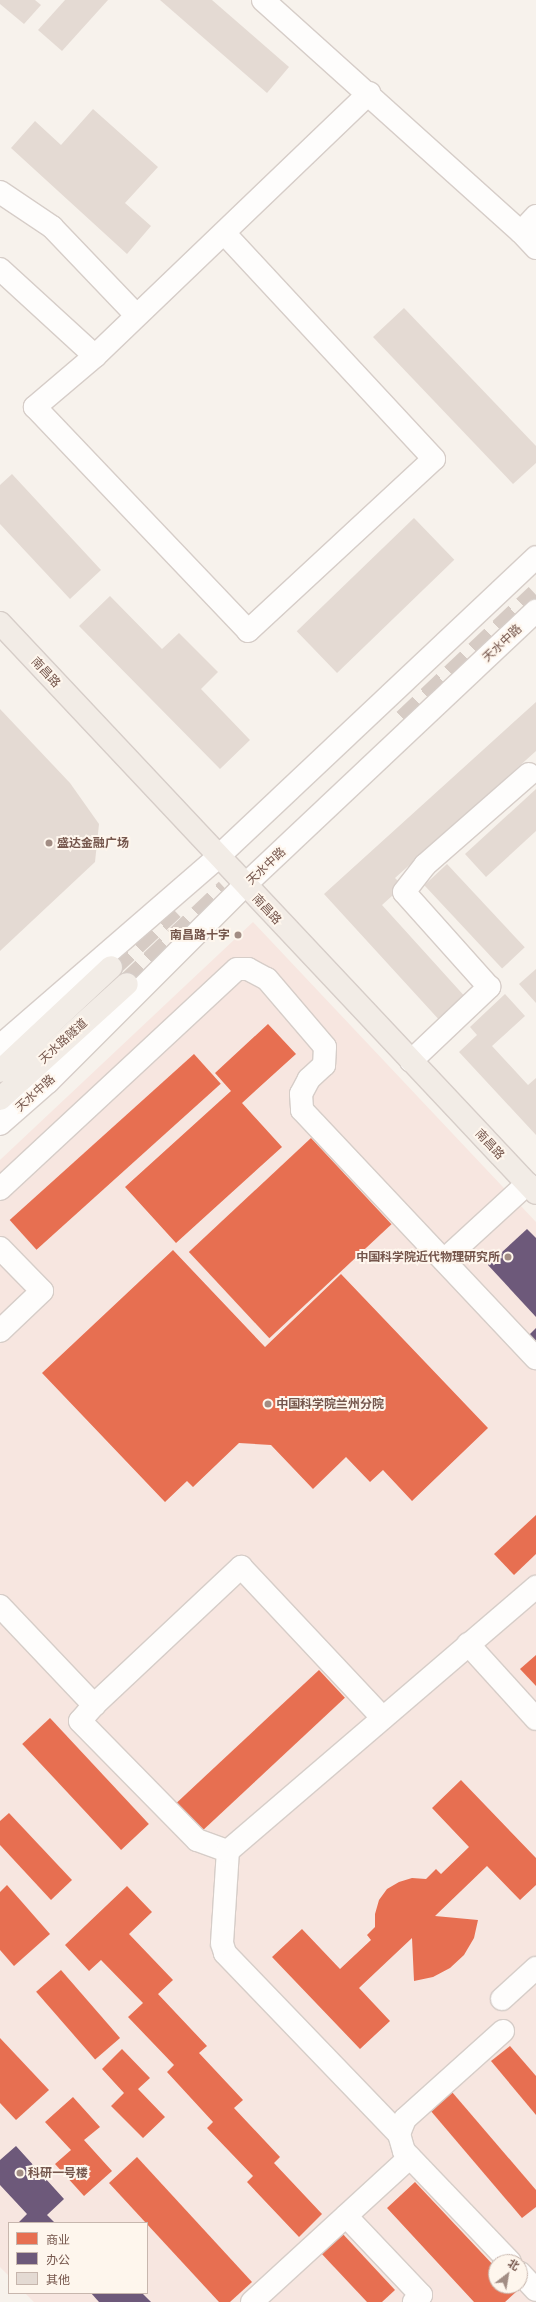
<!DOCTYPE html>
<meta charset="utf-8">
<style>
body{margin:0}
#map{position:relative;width:536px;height:2302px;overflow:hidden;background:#f7f2ec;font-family:"Golos Text","Noto Sans SC",sans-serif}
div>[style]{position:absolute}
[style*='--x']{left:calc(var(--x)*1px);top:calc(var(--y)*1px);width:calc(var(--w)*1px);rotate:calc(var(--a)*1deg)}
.commercial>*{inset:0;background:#f7e6e0}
.shops>*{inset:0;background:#e76f51;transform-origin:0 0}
.offices>*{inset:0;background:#6d597a}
.building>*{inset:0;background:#e4dad3;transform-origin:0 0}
.major-tunnel>*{height:22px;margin-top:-11px;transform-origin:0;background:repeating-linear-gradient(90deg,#d6cbc4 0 22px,transparent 0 33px)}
.roads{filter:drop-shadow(1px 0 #d6cdc8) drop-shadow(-1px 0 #d6cdc8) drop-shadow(0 1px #d6cdc8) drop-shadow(0 -1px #d6cdc8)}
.minor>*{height:22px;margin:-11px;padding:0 11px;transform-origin:11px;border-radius:11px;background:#fefdfc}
.major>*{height:22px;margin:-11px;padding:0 11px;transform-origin:11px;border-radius:11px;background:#f2ece6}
.dots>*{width:11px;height:11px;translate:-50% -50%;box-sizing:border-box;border:2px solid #fef6ed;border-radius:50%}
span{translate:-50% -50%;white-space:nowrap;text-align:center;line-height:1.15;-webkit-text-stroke:4px #fef6ed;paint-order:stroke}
.street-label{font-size:12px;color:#75564c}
.poi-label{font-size:12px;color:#75564c;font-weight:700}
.left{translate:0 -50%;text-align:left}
.right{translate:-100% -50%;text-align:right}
.legend{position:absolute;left:8px;top:2222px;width:140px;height:72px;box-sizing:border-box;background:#fef6ed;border:1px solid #c7b6ad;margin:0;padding:5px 7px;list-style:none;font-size:12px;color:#75564c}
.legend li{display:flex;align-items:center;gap:8px;height:20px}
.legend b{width:20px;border:1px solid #c7b6ad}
.north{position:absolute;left:488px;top:2254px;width:40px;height:40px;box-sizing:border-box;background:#fef6ed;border:1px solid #c7b6ad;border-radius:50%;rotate:31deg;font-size:11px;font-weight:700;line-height:16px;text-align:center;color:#75564c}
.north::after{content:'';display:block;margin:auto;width:14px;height:18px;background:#a28d84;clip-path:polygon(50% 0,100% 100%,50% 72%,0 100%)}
</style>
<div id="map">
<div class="commercial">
<i style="clip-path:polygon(evenodd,253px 922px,536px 1222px,536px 2302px,34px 2302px,25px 2293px,147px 2293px,147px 2223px,9px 2223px,9px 2276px,0 2267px,0 1160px,253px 922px,496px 2262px,520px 2262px,520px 2286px,496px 2286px,496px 2262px)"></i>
</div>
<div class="shops">
<i style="clip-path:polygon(268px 1024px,296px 1054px,242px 1103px,282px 1147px,176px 1243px,125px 1187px,231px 1091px,215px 1073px)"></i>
<i style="left:194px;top:1054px;width:40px;height:248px;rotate:48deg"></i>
<i style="left:311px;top:1138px;width:118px;height:167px;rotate:47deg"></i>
<i style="clip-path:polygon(173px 1250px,265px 1347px,341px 1274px,488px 1428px,412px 1501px,383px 1470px,370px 1482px,346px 1457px,313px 1489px,271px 1445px,239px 1443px,193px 1487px,187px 1481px,165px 1502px,42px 1373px)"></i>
<i style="clip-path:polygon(536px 1515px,536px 1554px,514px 1575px,494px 1554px)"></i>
<i style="clip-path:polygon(536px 1655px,536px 1686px,520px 1669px)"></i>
<i style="left:319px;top:1670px;width:38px;height:196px;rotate:47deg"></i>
<i style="left:50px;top:1718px;width:145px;height:38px;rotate:47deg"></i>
<i style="clip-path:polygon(461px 1780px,536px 1858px,536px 1885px,520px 1900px,487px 1866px,435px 1916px,478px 1920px,474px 1938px,464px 1955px,450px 1968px,433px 1977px,414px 1981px,412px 1938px,359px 1988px,390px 2021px,360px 2049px,272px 1957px,302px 1929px,340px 1969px,371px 1940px,367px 1935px,375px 1927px,375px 1914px,379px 1900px,387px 1889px,399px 1882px,412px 1878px,426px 1879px,436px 1869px,441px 1874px,469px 1847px,432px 1808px)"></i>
<i style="clip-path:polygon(9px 1813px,72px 1880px,51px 1900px,0 1845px,0 1821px)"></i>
<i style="clip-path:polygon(7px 1885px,50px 1934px,14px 1966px,0 1950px,0 1892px)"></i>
<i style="clip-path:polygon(127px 1886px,152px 1912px,129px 1934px,173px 1980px,158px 1994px,207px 2046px,199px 2053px,243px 2100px,234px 2108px,280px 2157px,274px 2163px,322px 2214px,299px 2237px,247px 2182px,253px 2176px,207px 2128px,213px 2122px,167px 2072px,174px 2065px,128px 2017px,143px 2003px,101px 1960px,89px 1971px,65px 1945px)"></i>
<i style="left:61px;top:1970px;width:90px;height:33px;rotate:49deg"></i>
<i style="clip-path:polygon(0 2038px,49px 2090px,16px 2120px,0 2103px)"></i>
<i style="clip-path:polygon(510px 2046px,536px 2076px,536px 2115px,491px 2061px)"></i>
<i style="clip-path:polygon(122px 2049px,150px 2078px,138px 2089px,165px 2117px,143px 2138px,111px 2106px,124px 2093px,102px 2069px)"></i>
<i style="clip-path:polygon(452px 2092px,536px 2190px,536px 2207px,522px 2218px,430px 2110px)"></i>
<i style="clip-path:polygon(73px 2097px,100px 2127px,84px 2140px,112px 2171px,84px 2196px,55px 2164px,71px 2150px,45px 2122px)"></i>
<i style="clip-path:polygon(137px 2157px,252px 2282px,230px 2302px,219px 2302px,109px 2183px)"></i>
<i style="clip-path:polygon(415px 2182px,496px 2268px,496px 2286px,513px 2286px,517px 2291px,505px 2302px,474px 2302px,387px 2208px)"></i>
<i style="clip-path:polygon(341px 2232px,395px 2290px,382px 2302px,367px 2302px,320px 2252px)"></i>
</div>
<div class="offices">
<i style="clip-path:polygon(527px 1229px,536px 1238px,536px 1317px,488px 1265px)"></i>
<i style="clip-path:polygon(536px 1328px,536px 1344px,528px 1336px)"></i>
<i style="clip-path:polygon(16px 2146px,64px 2199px,47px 2215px,55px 2223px,18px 2223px,27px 2214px,0 2185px,0 2160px)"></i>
<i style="clip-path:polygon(91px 2293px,142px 2293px,151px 2302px,99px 2302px)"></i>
</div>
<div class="building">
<i style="clip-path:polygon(0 0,35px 0,41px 5px,24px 24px,0 4px)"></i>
<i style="clip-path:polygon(65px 0,108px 0,62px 51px,38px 30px)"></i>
<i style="clip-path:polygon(160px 0,212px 0,289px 67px,267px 93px)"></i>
<i style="clip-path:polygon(93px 109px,158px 167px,125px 203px,151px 226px,127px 254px,11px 148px,35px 121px,61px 145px)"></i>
<i style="clip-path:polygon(404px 308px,536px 446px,536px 463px,513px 484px,373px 337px)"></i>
<i style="clip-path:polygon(12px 474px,101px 570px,70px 599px,0 524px,0 485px)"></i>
<i style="left:414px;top:518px;width:58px;height:163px;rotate:46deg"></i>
<i style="clip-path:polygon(110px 596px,162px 649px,179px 633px,218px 672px,201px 689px,250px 740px,220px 769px,79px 626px)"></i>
<i style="clip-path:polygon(536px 702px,536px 751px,395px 878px,403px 886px,382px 905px,468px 1000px,442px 1023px,324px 894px)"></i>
<i style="clip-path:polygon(0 709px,70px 783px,99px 824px,95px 862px,0 951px)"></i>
<i style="clip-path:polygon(536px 789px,536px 831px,486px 877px,465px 854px)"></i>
<i style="left:447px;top:864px;width:114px;height:31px;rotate:47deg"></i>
<i style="clip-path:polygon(536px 969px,536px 1003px,519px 984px)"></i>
<i style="clip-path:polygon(505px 994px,525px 1016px,492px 1046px,528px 1085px,536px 1078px,536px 1135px,459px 1052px,477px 1035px,470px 1027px)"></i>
</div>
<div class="major-tunnel">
<i style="--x:404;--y:720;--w:182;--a:-43.4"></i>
<i style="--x:111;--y:967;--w:85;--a:-43.1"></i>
<i style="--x:127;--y:984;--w:137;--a:-43.5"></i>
</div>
<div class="roads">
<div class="minor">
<i style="--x:263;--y:0;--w:347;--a:42"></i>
<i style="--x:521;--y:232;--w:22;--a:-47"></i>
<i style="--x:0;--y:192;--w:63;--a:33.9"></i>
<i style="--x:52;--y:227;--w:122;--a:46.3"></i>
<i style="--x:521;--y:232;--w:22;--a:47"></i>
<i style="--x:0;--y:269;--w:129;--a:42.5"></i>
<i style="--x:95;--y:356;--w:380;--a:-43.8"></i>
<i style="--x:95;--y:356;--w:79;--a:139.6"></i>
<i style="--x:35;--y:407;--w:309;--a:46.4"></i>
<i style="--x:248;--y:631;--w:253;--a:-42.8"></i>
<i style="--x:434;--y:459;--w:307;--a:-132.9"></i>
<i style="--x:0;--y:1046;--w:289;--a:-40.9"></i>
<i style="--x:218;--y:857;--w:437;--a:-43.3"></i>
<i style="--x:411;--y:1061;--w:108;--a:-43.5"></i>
<i style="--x:489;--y:987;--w:127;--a:-131.8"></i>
<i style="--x:404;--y:892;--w:34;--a:-52"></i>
<i style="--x:425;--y:865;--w:138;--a:-41.2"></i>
<i style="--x:0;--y:1124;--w:64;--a:-41.2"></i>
<i style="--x:48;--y:1082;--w:279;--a:-45"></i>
<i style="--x:245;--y:885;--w:400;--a:-43.3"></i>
<i style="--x:0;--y:1189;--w:323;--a:-42.9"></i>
<i style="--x:237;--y:969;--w:11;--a:0"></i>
<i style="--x:248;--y:969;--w:21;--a:28"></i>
<i style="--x:267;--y:979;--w:89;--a:49.5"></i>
<i style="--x:325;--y:1047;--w:18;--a:93"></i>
<i style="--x:324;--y:1065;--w:21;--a:137"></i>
<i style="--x:309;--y:1079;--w:17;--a:118"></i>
<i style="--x:301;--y:1094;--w:16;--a:86"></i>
<i style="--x:302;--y:1110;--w:341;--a:46.7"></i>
<i style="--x:0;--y:1248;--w:60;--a:45.7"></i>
<i style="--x:42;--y:1291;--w:58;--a:136.4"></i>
<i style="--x:444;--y:1260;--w:113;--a:-42.5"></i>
<i style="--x:0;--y:1606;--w:137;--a:46.5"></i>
<i style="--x:94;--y:1705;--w:202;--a:-43.2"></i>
<i style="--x:241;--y:1567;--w:207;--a:46.8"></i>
<i style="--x:468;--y:1644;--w:101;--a:47.8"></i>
<i style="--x:94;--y:1705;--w:21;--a:131"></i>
<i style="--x:80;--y:1721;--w:167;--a:45.5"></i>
<i style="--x:197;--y:1840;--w:33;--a:20"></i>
<i style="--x:502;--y:1999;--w:46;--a:-42.4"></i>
<i style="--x:503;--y:2031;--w:132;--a:138.1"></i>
<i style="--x:405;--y:2119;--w:16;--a:112"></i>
<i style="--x:399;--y:2134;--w:18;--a:74"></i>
<i style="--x:404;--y:2151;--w:153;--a:46.3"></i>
<i style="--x:399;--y:2134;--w:251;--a:-133.9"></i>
<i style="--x:225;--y:1953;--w:10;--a:-107"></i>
<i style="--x:222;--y:1943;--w:92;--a:-86.3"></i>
<i style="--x:228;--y:1851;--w:406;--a:-40.6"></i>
<i style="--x:346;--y:2216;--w:109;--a:46.5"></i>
<i style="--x:421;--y:2295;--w:10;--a:135"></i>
<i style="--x:520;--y:2273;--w:23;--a:47"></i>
<i style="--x:252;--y:2302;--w:214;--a:-42.5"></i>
</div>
<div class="major">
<i style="--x:0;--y:623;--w:782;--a:46.76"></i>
<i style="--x:0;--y:1071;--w:152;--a:-43.1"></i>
<i style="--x:0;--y:1099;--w:171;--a:-42.2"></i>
</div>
</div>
<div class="dots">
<i style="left:49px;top:843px;background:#a28d84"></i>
<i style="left:238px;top:935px;background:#a28d84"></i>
<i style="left:508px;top:1257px;background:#a28d84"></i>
<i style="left:268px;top:1404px;background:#a28d84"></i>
<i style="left:20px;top:2173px;background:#a28d84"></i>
</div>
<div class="street-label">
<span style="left:502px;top:643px;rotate:-43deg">天水中路</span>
<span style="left:46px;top:672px;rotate:47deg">南昌路</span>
<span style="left:266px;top:866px;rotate:-43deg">天水中路</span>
<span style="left:267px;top:909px;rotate:47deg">南昌路</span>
<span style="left:63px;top:1041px;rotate:-42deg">天水路隧道</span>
<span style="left:35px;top:1093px;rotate:-42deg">天水中路</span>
<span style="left:490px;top:1144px;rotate:47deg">南昌路</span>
</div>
<div class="poi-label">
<span class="left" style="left:57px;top:843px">盛达金融广场</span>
<span class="right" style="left:230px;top:935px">南昌路十字</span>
<span class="right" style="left:500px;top:1257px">中国科学院近代物理研究所</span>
<span class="left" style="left:276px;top:1404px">中国科学院兰州分院</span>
<span class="left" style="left:28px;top:2173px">科研一号楼</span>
</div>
<ul class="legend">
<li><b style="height:11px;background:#e76f51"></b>商业</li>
<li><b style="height:11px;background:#6d597a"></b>办公</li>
<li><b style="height:11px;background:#e4dad3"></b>其他</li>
</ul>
<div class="north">北</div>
</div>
